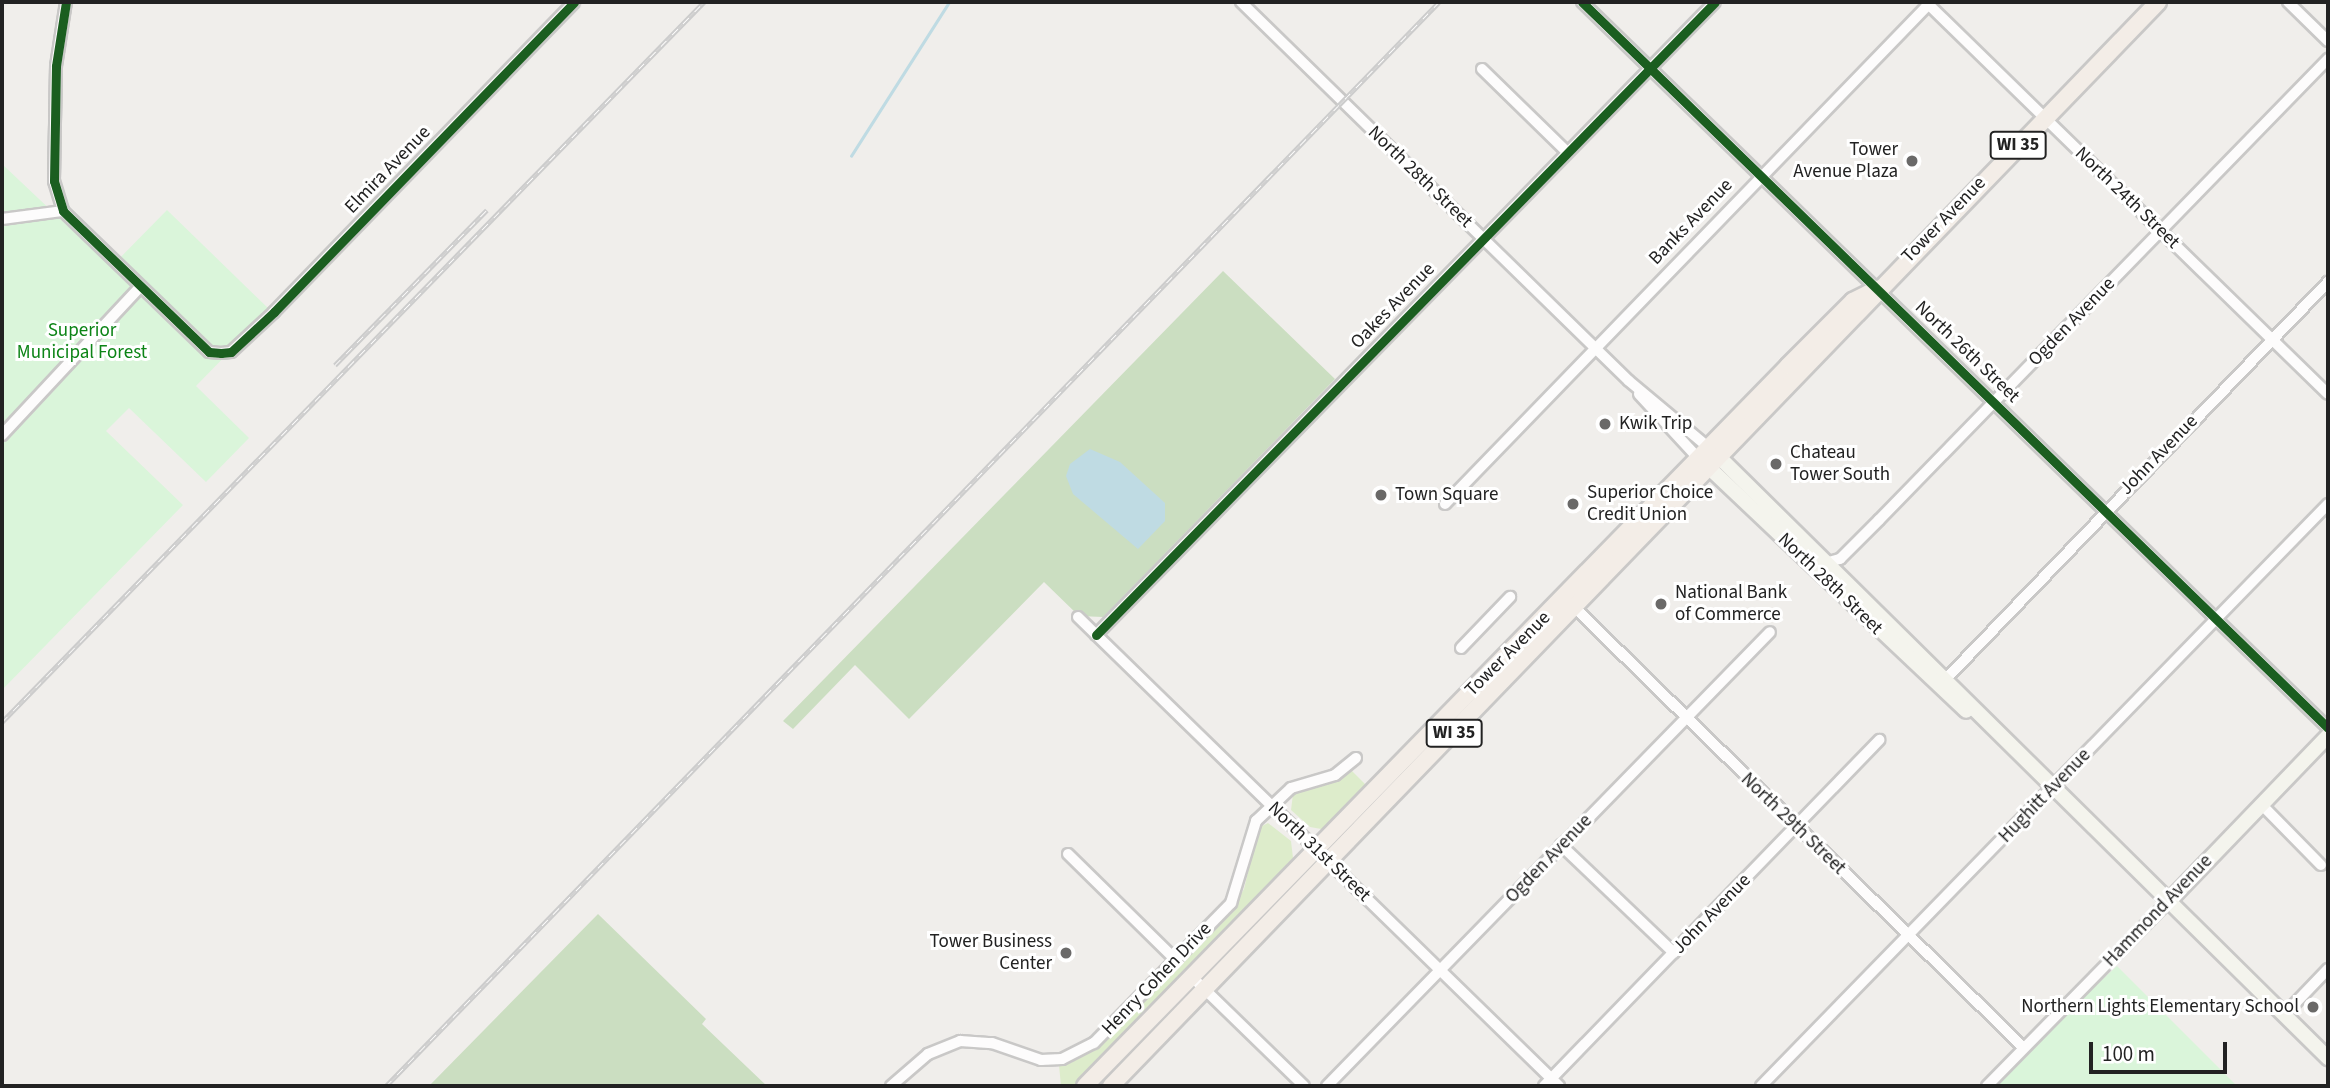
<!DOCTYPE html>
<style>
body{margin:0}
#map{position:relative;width:2330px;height:1088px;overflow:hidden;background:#f0eeeb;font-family:"Source Sans 3",sans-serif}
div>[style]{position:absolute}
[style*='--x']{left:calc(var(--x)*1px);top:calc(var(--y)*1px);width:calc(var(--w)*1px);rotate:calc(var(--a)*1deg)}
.grass>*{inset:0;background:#ddeccb}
.forest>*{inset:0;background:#cbdec1}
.park>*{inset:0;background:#daf5da}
.water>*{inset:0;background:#bfdbe3}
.stream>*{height:2.5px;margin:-1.25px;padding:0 1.25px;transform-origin:1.25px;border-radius:1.25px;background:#bfdbe3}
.roads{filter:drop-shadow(2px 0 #c9c8c7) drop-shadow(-2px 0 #c9c8c7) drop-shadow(0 2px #c9c8c7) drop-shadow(0 -2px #c9c8c7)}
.street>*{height:10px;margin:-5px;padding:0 5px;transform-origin:5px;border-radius:5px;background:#fdfcfc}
.secondary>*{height:14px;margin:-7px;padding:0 7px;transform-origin:7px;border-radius:7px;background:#f4f4ed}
.primary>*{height:16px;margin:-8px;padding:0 8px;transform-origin:8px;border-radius:8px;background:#f3ede7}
.rail>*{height:5px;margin-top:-2.5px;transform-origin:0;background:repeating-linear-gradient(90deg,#fff 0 8px,#ccc 0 16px);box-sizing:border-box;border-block:2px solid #ccc}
.cycleway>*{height:9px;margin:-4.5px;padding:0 4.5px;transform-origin:4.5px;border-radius:4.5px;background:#1b5e20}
.dots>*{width:19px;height:19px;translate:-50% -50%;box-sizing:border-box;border:4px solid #fff;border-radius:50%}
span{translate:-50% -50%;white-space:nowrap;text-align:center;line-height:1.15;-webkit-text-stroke:6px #fff;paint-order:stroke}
.shield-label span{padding:2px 5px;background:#fff;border:2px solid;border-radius:5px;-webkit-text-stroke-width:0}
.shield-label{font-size:18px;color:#222;font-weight:700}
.poi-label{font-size:19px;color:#222}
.right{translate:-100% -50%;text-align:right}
.left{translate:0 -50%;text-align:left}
.street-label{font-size:19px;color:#222}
.park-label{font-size:19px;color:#0c8416}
.frame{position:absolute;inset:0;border:4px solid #222;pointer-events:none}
.scale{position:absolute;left:2089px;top:1042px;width:138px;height:32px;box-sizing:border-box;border:4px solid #222;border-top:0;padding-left:9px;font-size:21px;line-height:24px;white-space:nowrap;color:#222;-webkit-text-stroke:5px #fff;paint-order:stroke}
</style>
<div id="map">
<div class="grass">
<i style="clip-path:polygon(1352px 771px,1369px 788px,1327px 830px,1310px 827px,1291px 810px,1293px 794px)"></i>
<i style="clip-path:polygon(1268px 823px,1291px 841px,1293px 858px,1079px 1086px,1061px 1086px,1059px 1065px,1100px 1046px,1229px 914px,1244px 889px,1258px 828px)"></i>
</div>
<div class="forest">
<i style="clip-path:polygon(1223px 271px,1335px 379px,1103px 617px,1079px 616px,1044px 582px,909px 719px,855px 665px,793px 729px,783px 721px)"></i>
<i style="clip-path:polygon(598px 914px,706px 1019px,702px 1024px,767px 1086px,429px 1086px)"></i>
</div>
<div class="park">
<i style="clip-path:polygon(2px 164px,111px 267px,167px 210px,270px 310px,196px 386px,249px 438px,206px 482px,129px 408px,106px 431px,183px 505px,2px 690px)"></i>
<i style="clip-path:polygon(2117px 966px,2237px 1086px,1995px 1086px,2073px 1006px)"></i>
</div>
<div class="water">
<i style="clip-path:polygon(1090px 449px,1120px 462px,1165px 503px,1165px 521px,1138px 549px,1073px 494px,1066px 476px,1070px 464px)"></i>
</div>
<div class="stream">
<i style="--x:851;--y:156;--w:183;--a:-57.5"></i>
</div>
<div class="roads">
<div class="street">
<i style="--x:66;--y:2;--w:65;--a:98.9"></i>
<i style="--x:56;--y:66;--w:115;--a:91"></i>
<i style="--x:54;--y:181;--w:31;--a:73"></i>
<i style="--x:63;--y:211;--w:203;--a:44"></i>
<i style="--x:209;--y:352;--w:12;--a:5"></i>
<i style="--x:221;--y:353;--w:10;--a:-6"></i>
<i style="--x:231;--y:352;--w:59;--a:-42.9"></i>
<i style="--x:274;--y:312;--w:431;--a:-45.9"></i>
<i style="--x:1241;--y:2;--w:542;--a:44.33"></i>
<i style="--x:1629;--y:381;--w:103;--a:39.9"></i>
<i style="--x:1582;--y:2;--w:1041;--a:44.22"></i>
<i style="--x:1926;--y:2;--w:561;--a:44.28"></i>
<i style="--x:2288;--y:2;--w:56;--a:44.3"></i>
<i style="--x:1482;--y:69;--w:119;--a:44.3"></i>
<i style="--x:2;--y:219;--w:62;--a:-7.5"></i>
<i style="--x:1639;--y:394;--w:87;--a:47.3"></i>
<i style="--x:2;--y:435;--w:202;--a:-47"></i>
<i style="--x:1445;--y:504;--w:699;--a:-45.93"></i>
<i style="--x:1822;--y:564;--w:19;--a:-16"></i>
<i style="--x:1840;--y:559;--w:55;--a:-45"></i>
<i style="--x:1879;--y:520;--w:644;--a:-45.76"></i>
<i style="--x:1571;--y:604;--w:634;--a:44.43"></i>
<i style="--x:1078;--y:617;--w:672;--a:44.28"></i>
<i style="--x:1096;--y:635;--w:885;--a:-45.64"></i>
<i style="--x:1461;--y:648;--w:71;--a:-46.1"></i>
<i style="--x:1942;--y:683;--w:557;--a:-46.09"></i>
<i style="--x:2262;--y:805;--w:84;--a:45.5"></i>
<i style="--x:1561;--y:845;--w:156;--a:43.7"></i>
<i style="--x:1068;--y:854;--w:151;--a:44.5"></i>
<i style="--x:1192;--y:977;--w:156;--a:44.2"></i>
<i style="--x:2284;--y:1015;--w:64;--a:-46.3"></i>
<i style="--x:891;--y:1086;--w:49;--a:-40.9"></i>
<i style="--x:928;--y:1054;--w:35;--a:-22"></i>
<i style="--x:960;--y:1041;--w:32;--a:4"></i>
<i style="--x:992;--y:1043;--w:52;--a:19.1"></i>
<i style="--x:1041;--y:1060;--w:21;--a:-3"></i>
<i style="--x:1062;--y:1059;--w:36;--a:-27"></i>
<i style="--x:1094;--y:1043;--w:196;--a:-45.6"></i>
<i style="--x:1231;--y:903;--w:86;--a:-73"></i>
<i style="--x:1256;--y:821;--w:48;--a:-43.3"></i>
<i style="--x:1291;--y:788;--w:46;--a:-16.5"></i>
<i style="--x:1335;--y:775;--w:27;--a:-39"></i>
<i style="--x:1327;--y:1086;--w:634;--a:-45.7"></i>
<i style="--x:1544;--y:1086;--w:482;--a:-45.9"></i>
<i style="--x:1761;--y:1086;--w:813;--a:-45.75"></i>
<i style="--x:1987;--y:1086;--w:258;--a:-45.5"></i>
</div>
<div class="secondary">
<i style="--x:1712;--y:450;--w:866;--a:44.63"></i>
<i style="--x:1701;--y:460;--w:365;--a:43.4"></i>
<i style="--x:2168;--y:902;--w:231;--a:-46.1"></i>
</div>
<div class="primary">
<i style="--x:1085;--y:1086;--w:1006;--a:-45.68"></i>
<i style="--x:1788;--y:366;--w:92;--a:-45"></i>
<i style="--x:1853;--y:301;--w:27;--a:-27"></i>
<i style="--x:1111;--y:1086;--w:1507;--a:-45.99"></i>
</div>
</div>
<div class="rail">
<i style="--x:335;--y:365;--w:217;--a:-45.6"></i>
<i style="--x:2;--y:722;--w:1006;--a:-45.73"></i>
<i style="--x:386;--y:1086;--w:1511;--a:-45.83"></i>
</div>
<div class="cycleway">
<i style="--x:66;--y:2;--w:65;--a:98.9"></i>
<i style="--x:56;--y:66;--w:115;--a:91"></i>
<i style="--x:54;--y:181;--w:31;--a:73"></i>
<i style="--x:63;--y:211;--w:203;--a:44"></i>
<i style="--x:209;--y:352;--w:12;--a:5"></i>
<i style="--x:221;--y:353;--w:10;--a:-6"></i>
<i style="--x:231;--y:352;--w:59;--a:-42.9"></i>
<i style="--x:274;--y:312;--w:431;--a:-45.9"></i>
<i style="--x:1582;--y:2;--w:1041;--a:44.22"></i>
<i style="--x:1096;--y:635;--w:885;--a:-45.64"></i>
</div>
<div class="dots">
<i style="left:1912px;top:161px;background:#6a6968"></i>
<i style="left:1605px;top:424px;background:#6a6968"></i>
<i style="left:1776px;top:464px;background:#6a6968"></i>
<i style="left:1381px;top:495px;background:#6a6968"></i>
<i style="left:1573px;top:504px;background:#6a6968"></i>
<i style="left:1661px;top:604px;background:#6a6968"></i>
<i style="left:1066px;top:953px;background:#6a6968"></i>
<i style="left:2313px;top:1007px;background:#6a6968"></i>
</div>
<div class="shield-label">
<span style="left:2018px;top:145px">WI 35</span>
<span style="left:1454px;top:733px">WI 35</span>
</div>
<div class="poi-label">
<span class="right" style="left:1898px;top:161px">Tower<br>Avenue Plaza</span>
<span class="left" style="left:1619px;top:424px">Kwik Trip</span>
<span class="left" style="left:1790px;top:464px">Chateau<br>Tower South</span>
<span class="left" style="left:1587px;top:504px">Superior Choice<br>Credit Union</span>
<span class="left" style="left:1395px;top:495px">Town Square</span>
<span class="left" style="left:1675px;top:604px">National Bank<br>of Commerce</span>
<span class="right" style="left:1052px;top:953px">Tower Business<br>Center</span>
<span class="right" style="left:2299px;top:1007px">Northern Lights Elementary School</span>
</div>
<div class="street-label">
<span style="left:388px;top:170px;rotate:-46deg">Elmira Avenue</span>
<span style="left:1420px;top:177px;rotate:44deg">North 28th Street</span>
<span style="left:2127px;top:198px;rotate:44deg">North 24th Street</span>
<span style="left:1944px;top:220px;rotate:-46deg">Tower Avenue</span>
<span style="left:1691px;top:222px;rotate:-46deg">Banks Avenue</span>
<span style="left:1393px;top:306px;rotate:-46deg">Oakes Avenue</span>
<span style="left:2072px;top:322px;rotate:-46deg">Ogden Avenue</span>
<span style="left:1967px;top:352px;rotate:44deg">North 26th Street</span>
<span style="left:2159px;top:455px;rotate:-46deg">John Avenue</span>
<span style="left:1830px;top:584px;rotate:44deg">North 28th Street</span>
<span style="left:1508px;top:654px;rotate:-45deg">Tower Avenue</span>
<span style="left:2045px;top:796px;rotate:-46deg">Hughitt Avenue</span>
<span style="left:1793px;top:824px;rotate:44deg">North 29th Street</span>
<span style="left:1319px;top:852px;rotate:44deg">North 31st Street</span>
<span style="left:1549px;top:859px;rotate:-46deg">Ogden Avenue</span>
<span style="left:2158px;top:911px;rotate:-46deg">Hammond Avenue</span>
<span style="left:1712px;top:914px;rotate:-46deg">John Avenue</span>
<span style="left:1157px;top:979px;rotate:-46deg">Henry Cohen Drive</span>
</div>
<div class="park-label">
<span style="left:82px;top:342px">Superior<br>Municipal Forest</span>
</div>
<div class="frame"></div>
<div class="scale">100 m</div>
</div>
